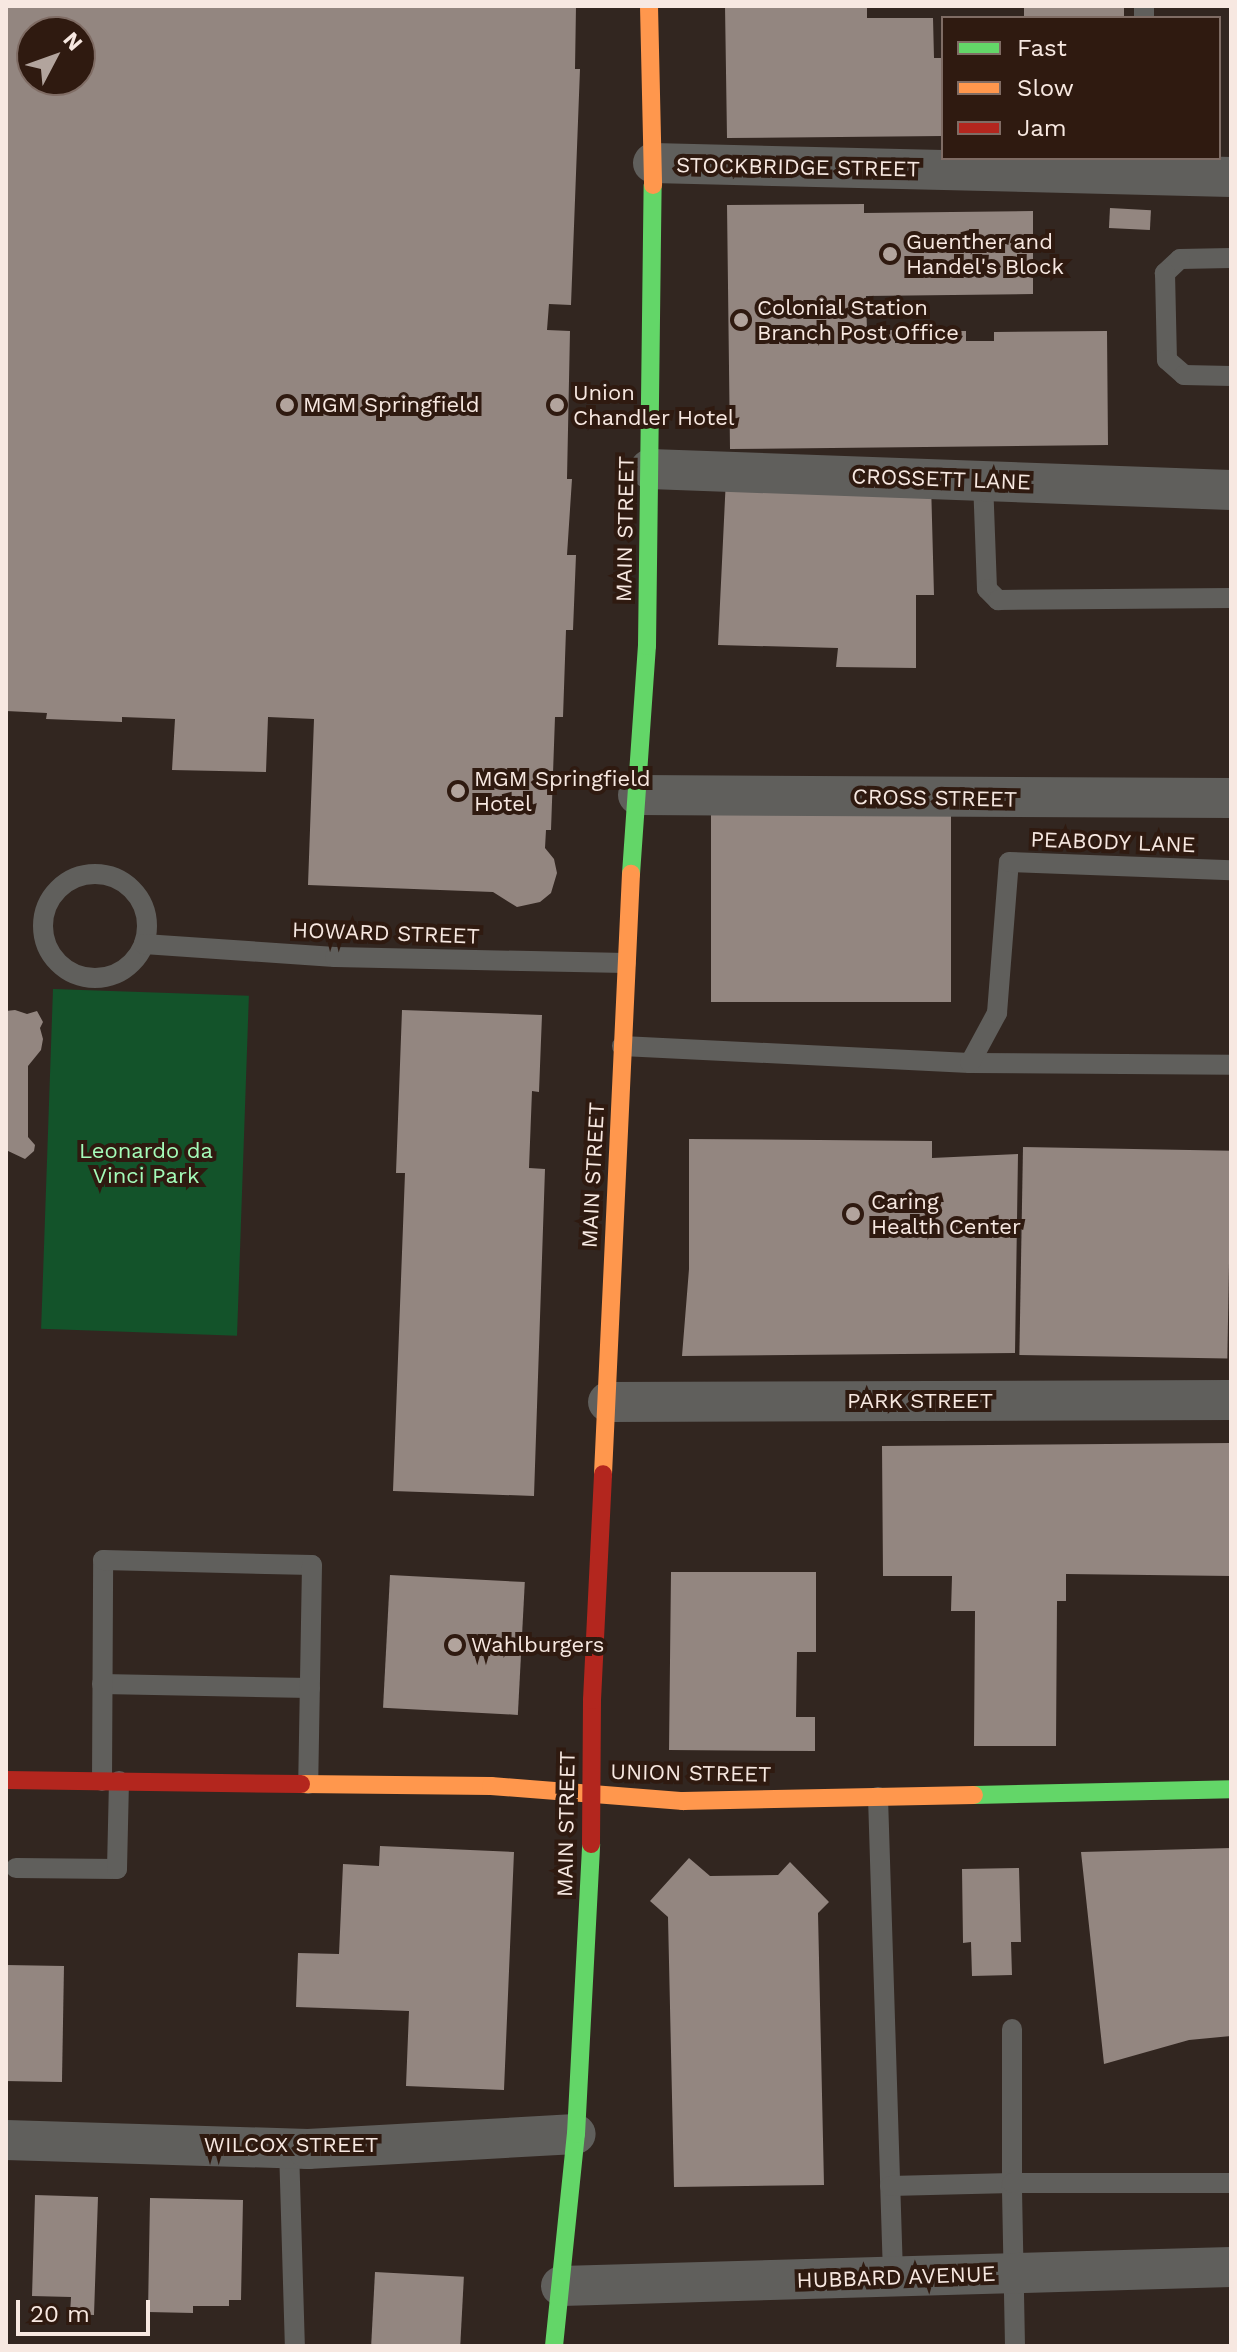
<!DOCTYPE html>
<style>
body{margin:0}
#map{position:relative;width:1237px;height:2352px;overflow:hidden;background:#322620;font-family:"Work Sans",sans-serif}
div>[style]{position:absolute}
[style*='--x']{left:calc(var(--x)*1px);top:calc(var(--y)*1px);width:calc(var(--w)*1px);rotate:calc(var(--a)*1deg)}
.green>*{inset:0;background:#13532a;transform-origin:0 0}
.building>*{inset:0;background:#938680;transform-origin:0 0}
.lane>*{height:20px;margin:-10px;padding:0 10px;transform-origin:10px;border-radius:10px;background:#605f5c}
.lane>.ring{margin:-10px;padding:0;box-sizing:content-box;background:none;border:20px solid #605f5c;border-radius:50%}
.street>*{height:40px;margin:-20px;padding:0 20px;transform-origin:20px;border-radius:20px;background:#605f5c}
.fast>*{height:18px;margin:-9px;padding:0 9px;transform-origin:9px;border-radius:9px;background:#63d668}
.slow>*{height:18px;margin:-9px;padding:0 9px;transform-origin:9px;border-radius:9px;background:#ff974d}
.jam>*{height:18px;margin:-9px;padding:0 9px;transform-origin:9px;border-radius:9px;background:#b3261e}
.dots>*{width:22px;height:22px;translate:-50% -50%;box-sizing:border-box;border:4px solid #2f1a10;border-radius:50%}
span{translate:-50% -50%;white-space:nowrap;text-align:center;line-height:1.15;-webkit-text-stroke:8px #2f1a10;paint-order:stroke}
.street-label{font-size:22px;color:#f7e8e1}
.poi-label{font-size:22px;color:#f7e8e1}
.left{translate:0 -50%;text-align:left}
.park-label{font-size:22px;color:#a4fcb9}
.frame{position:absolute;inset:0;border:8px solid #f7e8e1;pointer-events:none}
.legend{position:absolute;left:941px;top:16px;width:280px;height:144px;box-sizing:border-box;background:#2f1a10;border:2px solid #7f6c64;margin:0;padding:10px 14px;list-style:none;font-size:24px;color:#f7e8e1}
.legend li{display:flex;align-items:center;gap:16px;height:40px}
.legend b{width:40px;border:2px solid #7f6c64}
.north{position:absolute;left:16px;top:16px;width:80px;height:80px;box-sizing:border-box;background:#2f1a10;border:2px solid #7f6c64;border-radius:50%;rotate:49deg;font-size:22px;font-weight:700;line-height:32px;text-align:center;color:#f7e8e1}
.north::after{content:'';display:block;margin:auto;width:28px;height:36px;background:#b2a49d;clip-path:polygon(50% 0,100% 100%,50% 72%,0 100%)}
.scale{position:absolute;left:16px;top:2300px;width:134px;height:36px;box-sizing:border-box;border:4px solid #f7e8e1;border-top:0;padding-left:10px;font-size:24px;line-height:28px;white-space:nowrap;color:#f7e8e1;-webkit-text-stroke:6px #2f1a10;paint-order:stroke}
</style>
<div id="map">
<div class="green">
<i style="left:53px;top:989px;width:196px;height:340px;rotate:2deg"></i>
</div>
<div class="building">
<i style="clip-path:polygon(evenodd,6px 6px,576px 6px,575px 69px,580px 69px,571px 305px,549px 304px,547px 330px,570px 331px,567px 479px,572px 479px,567px 555px,576px 555px,573px 630px,566px 630px,563px 717px,555px 717px,551px 830px,546px 830px,545px 848px,554px 859px,557px 873px,551px 893px,540px 902px,517px 907px,493px 892px,308px 885px,314px 719px,268px 717px,266px 772px,172px 770px,175px 719px,122px 717px,122px 722px,46px 719px,47px 713px,6px 711px,6px 6px,32px 32px,80px 32px,80px 80px,32px 80px,32px 32px)"></i>
<i style="clip-path:polygon(725px 6px,867px 6px,867px 18px,933px 18px,934px 58px,943px 58px,943px 136px,727px 138px)"></i>
<i style="left:1024px;top:6px;width:100px;height:12px"></i>
<i style="clip-path:polygon(864px 204px,864px 213px,1033px 211px,1033px 294px,866px 296px,867px 331px,895px 330px,895px 343px,921px 343px,921px 331px,966px 331px,966px 341px,994px 341px,994px 332px,1107px 331px,1108px 445px,730px 449px,727px 205px)"></i>
<i style="left:1110px;top:208px;width:41px;height:20px;rotate:3deg"></i>
<i style="clip-path:polygon(726px 478px,931px 482px,934px 595px,916px 595px,916px 668px,836px 667px,838px 648px,718px 645px)"></i>
<i style="left:951px;top:815px;width:187px;height:240px;rotate:90deg"></i>
<i style="clip-path:polygon(15px 1010px,27px 1014px,37px 1011px,43px 1022px,40px 1028px,43px 1039px,41px 1050px,28px 1066px,28px 1137px,35px 1145px,34px 1151px,25px 1159px,6px 1150px,6px 1011px)"></i>
<i style="clip-path:polygon(402px 1010px,542px 1015px,539px 1092px,532px 1091px,529px 1168px,545px 1169px,534px 1496px,393px 1491px,405px 1173px,396px 1173px)"></i>
<i style="clip-path:polygon(689px 1139px,932px 1141px,932px 1158px,1018px 1154px,1015px 1353px,682px 1356px,689px 1269px)"></i>
<i style="left:1023px;top:1147px;width:208px;height:208px;rotate:1deg"></i>
<i style="clip-path:polygon(1231px 1443px,1231px 1576px,1066px 1574px,1066px 1601px,1057px 1601px,1056px 1746px,974px 1746px,975px 1611px,951px 1611px,952px 1576px,883px 1576px,882px 1446px)"></i>
<i style="clip-path:polygon(671px 1572px,816px 1572px,816px 1652px,797px 1652px,796px 1717px,815px 1717px,815px 1751px,669px 1750px)"></i>
<i style="left:390px;top:1575px;width:135px;height:133px;rotate:3deg"></i>
<i style="clip-path:polygon(380px 1846px,514px 1852px,504px 2090px,406px 2086px,409px 2011px,296px 2007px,298px 1953px,339px 1954px,343px 1864px,379px 1866px)"></i>
<i style="clip-path:polygon(1231px 1848px,1231px 2036px,1189px 2040px,1104px 2064px,1081px 1852px)"></i>
<i style="clip-path:polygon(689px 1858px,710px 1876px,778px 1875px,790px 1862px,829px 1902px,818px 1913px,824px 2185px,674px 2187px,668px 1917px,650px 1901px)"></i>
<i style="clip-path:polygon(1019px 1868px,1021px 1942px,1011px 1942px,1012px 1975px,972px 1976px,971px 1942px,963px 1943px,962px 1869px)"></i>
<i style="left:6px;top:1965px;width:58px;height:116px;rotate:1deg"></i>
<i style="clip-path:polygon(35px 2195px,98px 2197px,94px 2315px,70px 2314px,71px 2297px,32px 2296px)"></i>
<i style="clip-path:polygon(150px 2198px,243px 2200px,241px 2300px,229px 2300px,229px 2306px,193px 2306px,193px 2313px,148px 2312px)"></i>
<i style="left:375px;top:2272px;width:89px;height:74px;rotate:3deg"></i>
</div>
<div class="lane">
<i style="--x:1144;--y:18;--w:12;--a:-90"></i>
<i style="--x:1231;--y:258;--w:51;--a:178.9"></i>
<i style="--x:1180;--y:259;--w:21;--a:137"></i>
<i style="--x:1165;--y:273;--w:87;--a:88.7"></i>
<i style="--x:1167;--y:360;--w:23;--a:41"></i>
<i style="--x:1184;--y:375;--w:47;--a:1.2"></i>
<i style="--x:983;--y:480;--w:109;--a:87.9"></i>
<i style="--x:987;--y:589;--w:16;--a:45"></i>
<i style="--x:998;--y:600;--w:233;--a:-0.5"></i>
<i class="ring" style="left:43px;top:874px;width:84px;height:84px"></i>
<i style="--x:144;--y:944;--w:191;--a:3.9"></i>
<i style="--x:335;--y:957;--w:291;--a:1.2"></i>
<i style="--x:622;--y:1046;--w:348;--a:2.8"></i>
<i style="--x:970;--y:1063;--w:261;--a:0.4"></i>
<i style="--x:970;--y:1063;--w:57;--a:-61.6"></i>
<i style="--x:997;--y:1013;--w:151;--a:-85.5"></i>
<i style="--x:1009;--y:862;--w:222;--a:2.1"></i>
<i style="--x:102;--y:1684;--w:208;--a:1.1"></i>
<i style="--x:102;--y:1781;--w:221;--a:-89.7"></i>
<i style="--x:103;--y:1560;--w:209;--a:1.4"></i>
<i style="--x:312;--y:1565;--w:219;--a:91"></i>
<i style="--x:878;--y:1797;--w:479;--a:88.2"></i>
<i style="--x:16;--y:1868;--w:101;--a:0.6"></i>
<i style="--x:117;--y:1869;--w:88;--a:-88.7"></i>
<i style="--x:289;--y:2148;--w:198;--a:88.3"></i>
<i style="--x:890;--y:2186;--w:122;--a:-1.4"></i>
<i style="--x:1012;--y:2183;--w:154;--a:-90"></i>
<i style="--x:1015;--y:2346;--w:163;--a:-91.1"></i>
<i style="--x:1012;--y:2183;--w:219;--a:0"></i>
</div>
<div class="street">
<i style="--x:653;--y:163;--w:578;--a:1.39"></i>
<i style="--x:650;--y:469;--w:581;--a:2.07"></i>
<i style="--x:638;--y:795;--w:593;--a:0.29"></i>
<i style="--x:608;--y:1402;--w:623;--a:-0.18"></i>
<i style="--x:6;--y:2140;--w:302;--a:1.7"></i>
<i style="--x:308;--y:2149;--w:268;--a:-3.2"></i>
<i style="--x:561;--y:2286;--w:670;--a:-1.62"></i>
</div>
<div class="fast">
<i style="--x:631;--y:874;--w:229;--a:-86"></i>
<i style="--x:647;--y:646;--w:461;--a:-89.3"></i>
<i style="--x:974;--y:1795;--w:257;--a:-1.3"></i>
<i style="--x:554;--y:2346;--w:213;--a:-84.1"></i>
<i style="--x:576;--y:2134;--w:290;--a:-87"></i>
</div>
<div class="slow">
<i style="--x:649;--y:6;--w:179;--a:88.7"></i>
<i style="--x:603;--y:1474;--w:601;--a:-87.33"></i>
<i style="--x:301;--y:1784;--w:190;--a:0.6"></i>
<i style="--x:491;--y:1786;--w:193;--a:4.5"></i>
<i style="--x:683;--y:1801;--w:291;--a:-1.2"></i>
</div>
<div class="jam">
<i style="--x:6;--y:1780;--w:295;--a:0.8"></i>
<i style="--x:591;--y:1844;--w:144;--a:-89.6"></i>
<i style="--x:592;--y:1700;--w:226;--a:-87.2"></i>
</div>
<div class="dots">
<i style="left:890px;top:254px;background:#b2a49d"></i>
<i style="left:741px;top:320px;background:#b2a49d"></i>
<i style="left:287px;top:405px;background:#b2a49d"></i>
<i style="left:557px;top:405px;background:#b2a49d"></i>
<i style="left:458px;top:791px;background:#b2a49d"></i>
<i style="left:853px;top:1214px;background:#b2a49d"></i>
<i style="left:455px;top:1645px;background:#b2a49d"></i>
</div>
<div class="street-label">
<span style="left:798px;top:167px;rotate:1deg">STOCKBRIDGE STREET</span>
<span style="left:941px;top:479px;rotate:2deg">CROSSETT LANE</span>
<span style="left:625px;top:529px;rotate:-89deg">MAIN STREET</span>
<span style="left:935px;top:798px;rotate:1deg">CROSS STREET</span>
<span style="left:1113px;top:842px;rotate:2deg">PEABODY LANE</span>
<span style="left:386px;top:933px;rotate:2deg">HOWARD STREET</span>
<span style="left:593px;top:1175px;rotate:-87deg">MAIN STREET</span>
<span style="left:920px;top:1401px">PARK STREET</span>
<span style="left:691px;top:1773px;rotate:1deg">UNION STREET</span>
<span style="left:566px;top:1824px;rotate:-89deg">MAIN STREET</span>
<span style="left:291px;top:2145px">WILCOX STREET</span>
<span style="left:896px;top:2277px;rotate:-2deg">HUBBARD AVENUE</span>
</div>
<div class="poi-label">
<span class="left" style="left:906px;top:254px">Guenther and<br>Handel's Block</span>
<span class="left" style="left:757px;top:320px">Colonial Station<br>Branch Post Office</span>
<span class="left" style="left:573px;top:405px">Union<br>Chandler Hotel</span>
<span class="left" style="left:303px;top:405px">MGM Springfield</span>
<span class="left" style="left:474px;top:791px">MGM Springfield<br>Hotel</span>
<span class="left" style="left:871px;top:1214px">Caring<br>Health Center</span>
<span class="left" style="left:471px;top:1645px">Wahlburgers</span>
</div>
<div class="park-label">
<span style="left:146px;top:1163px">Leonardo da<br>Vinci Park</span>
</div>
<div class="frame"></div>
<ul class="legend">
<li><b style="height:10px;background:#63d668"></b>Fast</li>
<li><b style="height:10px;background:#ff974d"></b>Slow</li>
<li><b style="height:10px;background:#b3261e"></b>Jam</li>
</ul>
<div class="north">N</div>
<div class="scale">20 m</div>
</div>
